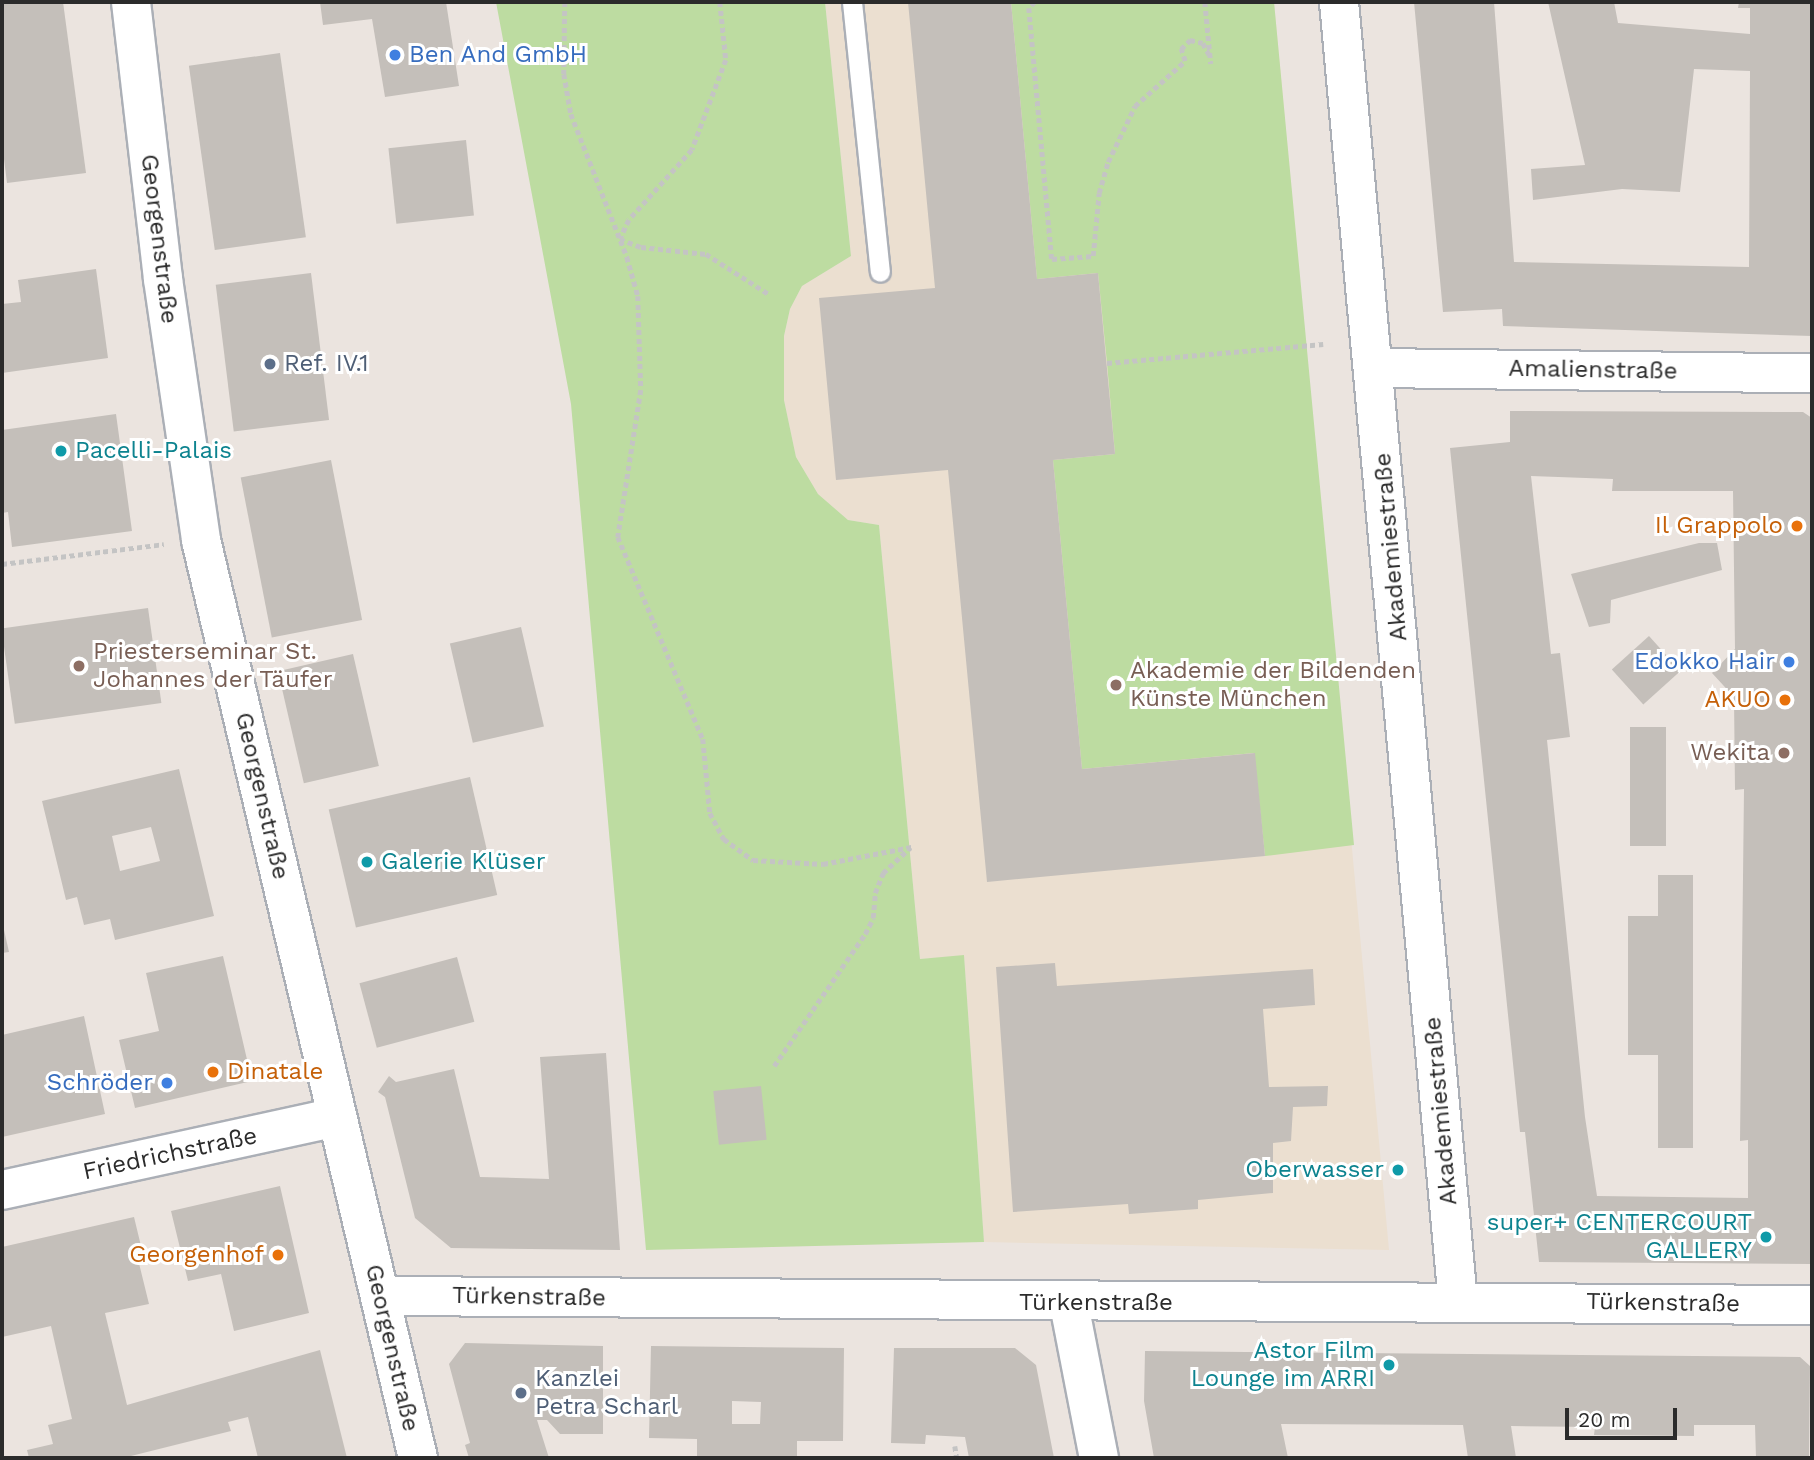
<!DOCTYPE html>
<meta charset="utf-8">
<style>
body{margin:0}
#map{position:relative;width:1814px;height:1460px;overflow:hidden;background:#ebe4df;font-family:"Work Sans",sans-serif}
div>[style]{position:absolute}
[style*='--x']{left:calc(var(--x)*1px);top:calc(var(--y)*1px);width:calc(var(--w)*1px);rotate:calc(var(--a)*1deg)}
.education>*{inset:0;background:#ebdfd0}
.green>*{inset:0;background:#bddca1}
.building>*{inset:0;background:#c4bfba;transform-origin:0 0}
.path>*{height:4.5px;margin-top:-2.25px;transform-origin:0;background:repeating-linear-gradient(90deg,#c4c4c4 0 5px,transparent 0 8.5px)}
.roads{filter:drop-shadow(2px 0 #abafb6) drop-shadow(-2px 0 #abafb6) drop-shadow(0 2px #abafb6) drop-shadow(0 -2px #abafb6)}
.lane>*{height:19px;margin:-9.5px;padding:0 9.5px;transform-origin:9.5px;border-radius:9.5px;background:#fff}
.street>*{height:38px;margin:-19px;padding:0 19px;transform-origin:19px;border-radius:19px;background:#fff}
.dots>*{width:19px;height:19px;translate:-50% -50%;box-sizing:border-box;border:4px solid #fff;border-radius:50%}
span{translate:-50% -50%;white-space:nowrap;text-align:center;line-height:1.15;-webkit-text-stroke:6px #fff;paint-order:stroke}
.shop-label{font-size:24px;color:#366cbe}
.left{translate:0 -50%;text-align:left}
.right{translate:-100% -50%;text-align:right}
.street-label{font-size:24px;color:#2b2b2b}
.service-label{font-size:24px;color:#4e5e75}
.culture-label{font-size:24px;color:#0d838f}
.food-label{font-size:24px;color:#c56008}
.education-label{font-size:24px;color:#785e54}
.frame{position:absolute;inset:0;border:4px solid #2b2b2b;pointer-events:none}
.scale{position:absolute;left:1565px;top:1408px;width:112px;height:32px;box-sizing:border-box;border:4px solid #2b2b2b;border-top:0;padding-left:9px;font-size:21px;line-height:24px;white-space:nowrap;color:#2b2b2b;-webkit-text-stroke:5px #fff;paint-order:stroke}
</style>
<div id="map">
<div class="education">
<i style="clip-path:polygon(825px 2px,1274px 2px,1389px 1250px,984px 1242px,964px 956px,920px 959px,879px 525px,848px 520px,818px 494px,796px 457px,784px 400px,784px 336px,790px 309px,802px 286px,851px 256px)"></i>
</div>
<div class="green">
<i style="clip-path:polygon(496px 2px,825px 2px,851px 256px,802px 286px,790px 309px,784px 336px,784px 400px,796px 457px,818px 494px,848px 520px,879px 525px,920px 959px,964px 955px,984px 1242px,646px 1250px,571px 404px)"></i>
<i style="clip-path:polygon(1011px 2px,1274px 2px,1354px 845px,1265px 856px,1254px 753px,1082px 769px,1053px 460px,1115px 454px,1107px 363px,1098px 273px,1037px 279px)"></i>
</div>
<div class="building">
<i style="clip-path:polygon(2px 2px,63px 2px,86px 173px,7px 183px,2px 143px)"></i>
<i style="clip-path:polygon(320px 2px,446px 2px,459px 86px,385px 97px,372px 19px,323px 25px)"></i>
<i style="clip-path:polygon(908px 2px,1011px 2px,1037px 279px,1098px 273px,1115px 454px,1053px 460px,1082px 769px,1255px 753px,1265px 856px,987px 882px,948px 470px,836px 480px,819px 298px,935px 288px)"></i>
<i style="clip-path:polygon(1414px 2px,1494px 2px,1514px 262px,1749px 267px,1750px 71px,1694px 69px,1680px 192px,1622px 189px,1533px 200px,1531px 169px,1585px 165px,1548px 2px,1614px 2px,1618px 23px,1750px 34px,1750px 8px,1738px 8px,1739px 2px,1812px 2px,1812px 336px,1503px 326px,1502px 309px,1443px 312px)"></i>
<i style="left:280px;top:53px;width:186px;height:92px;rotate:82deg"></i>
<i style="left:466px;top:140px;width:76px;height:78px;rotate:84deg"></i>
<i style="clip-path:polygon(96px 269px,108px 358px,2px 373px,2px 304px,21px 302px,18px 280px)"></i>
<i style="left:311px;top:273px;width:148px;height:96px;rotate:83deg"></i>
<i style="clip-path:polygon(evenodd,1510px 411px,1803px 412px,1812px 418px,1811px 1264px,1539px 1262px,1525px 1132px,1520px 1132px,1450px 448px,1510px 442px,1510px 411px,1531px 476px,1613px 479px,1612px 491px,1733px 491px,1735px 649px,1712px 673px,1734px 697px,1735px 790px,1744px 789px,1740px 1141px,1748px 1140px,1748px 1198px,1597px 1196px,1585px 1117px,1547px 740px,1570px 737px,1560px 653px,1551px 654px,1531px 476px)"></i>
<i style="clip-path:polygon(116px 414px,132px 531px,12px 547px,8px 512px,2px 513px,2px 430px)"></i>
<i style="left:331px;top:460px;width:163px;height:92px;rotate:79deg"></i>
<i style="clip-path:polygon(1699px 543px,1717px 543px,1722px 570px,1611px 600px,1610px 623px,1589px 627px,1571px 574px)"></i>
<i style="left:148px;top:608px;width:96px;height:148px;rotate:82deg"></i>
<i style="left:521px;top:627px;width:102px;height:73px;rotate:77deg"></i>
<i style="left:1649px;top:636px;width:47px;height:50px;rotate:48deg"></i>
<i style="left:353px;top:654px;width:115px;height:77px;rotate:77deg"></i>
<i style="left:1630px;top:727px;width:36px;height:119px"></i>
<i style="clip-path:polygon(evenodd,179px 769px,214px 916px,115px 940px,110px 919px,84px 925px,77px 897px,66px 900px,42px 801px,179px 769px,151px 827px,160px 861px,120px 871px,112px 836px,151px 827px)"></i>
<i style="left:470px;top:777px;width:121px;height:145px;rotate:77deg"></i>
<i style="clip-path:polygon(1658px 875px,1693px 875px,1693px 1148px,1658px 1148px,1658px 1055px,1628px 1055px,1628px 916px,1658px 916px)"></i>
<i style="clip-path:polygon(2px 921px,9px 952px,2px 953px)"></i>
<i style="clip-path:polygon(223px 956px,252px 1081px,135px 1108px,119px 1040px,159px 1031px,146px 973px)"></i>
<i style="left:457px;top:957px;width:67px;height:101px;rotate:75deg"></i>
<i style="clip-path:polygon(1055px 963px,1057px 986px,1313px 969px,1315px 1005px,1263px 1009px,1269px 1087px,1328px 1086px,1327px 1106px,1293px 1107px,1291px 1141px,1273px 1143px,1273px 1193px,1198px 1200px,1198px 1209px,1129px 1214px,1128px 1204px,1013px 1212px,996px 967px)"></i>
<i style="clip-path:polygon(84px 1016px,105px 1114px,2px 1137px,2px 1035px)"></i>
<i style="clip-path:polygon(606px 1053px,620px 1250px,451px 1248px,415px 1218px,385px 1097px,378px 1092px,389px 1076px,396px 1082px,454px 1069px,480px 1177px,549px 1179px,540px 1057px)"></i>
<i style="left:761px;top:1086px;width:54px;height:48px;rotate:84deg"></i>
<i style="clip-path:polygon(280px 1186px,309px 1313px,234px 1331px,221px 1274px,188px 1281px,171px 1211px)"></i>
<i style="clip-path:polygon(134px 1217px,141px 1246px,135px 1247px,149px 1304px,105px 1313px,127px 1405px,320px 1350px,347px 1458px,258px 1458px,248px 1417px,228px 1422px,231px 1431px,123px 1458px,29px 1458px,27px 1450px,53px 1444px,48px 1425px,72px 1419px,51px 1326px,2px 1337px,2px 1247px)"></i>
<i style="clip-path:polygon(465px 1343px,603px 1346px,603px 1434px,560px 1434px,547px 1420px,537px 1420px,549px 1458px,469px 1458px,465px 1445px,470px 1443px,449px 1364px)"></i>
<i style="clip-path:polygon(evenodd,651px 1346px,844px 1348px,843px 1441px,797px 1441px,797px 1458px,697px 1458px,697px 1439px,649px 1438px,651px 1346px,732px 1401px,761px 1402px,760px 1424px,732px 1424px,732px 1401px)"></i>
<i style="clip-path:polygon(894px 1348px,1015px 1348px,1036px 1365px,1054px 1458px,969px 1458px,965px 1437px,926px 1435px,925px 1444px,891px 1443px)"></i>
<i style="clip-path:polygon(1145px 1351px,1800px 1357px,1810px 1366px,1809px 1458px,1756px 1458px,1755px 1425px,1694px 1425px,1694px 1436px,1594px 1435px,1595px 1427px,1511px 1426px,1516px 1458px,1468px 1458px,1463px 1425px,1281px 1424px,1288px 1458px,1154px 1458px,1144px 1401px)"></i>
</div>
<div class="path">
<i style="--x:565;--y:2;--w:72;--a:90.8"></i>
<i style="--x:564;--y:74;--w:41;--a:80.1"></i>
<i style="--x:571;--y:114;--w:154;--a:68.6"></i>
<i style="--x:627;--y:257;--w:41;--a:74.2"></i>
<i style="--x:638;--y:296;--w:94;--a:88.2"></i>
<i style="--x:641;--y:390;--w:149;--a:98.9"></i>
<i style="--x:618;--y:537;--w:219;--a:67.2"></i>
<i style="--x:703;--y:739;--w:74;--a:84.6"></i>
<i style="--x:710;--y:813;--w:30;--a:62"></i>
<i style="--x:724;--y:839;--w:36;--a:36"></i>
<i style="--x:753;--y:860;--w:70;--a:3.3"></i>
<i style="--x:823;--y:864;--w:90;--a:-10.9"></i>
<i style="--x:720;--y:2;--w:58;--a:84.1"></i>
<i style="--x:726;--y:60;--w:96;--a:110.7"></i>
<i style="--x:692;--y:150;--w:94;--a:132"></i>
<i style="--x:629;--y:220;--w:21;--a:115"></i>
<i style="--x:620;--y:239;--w:22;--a:21"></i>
<i style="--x:641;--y:247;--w:65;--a:6.1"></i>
<i style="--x:706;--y:254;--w:76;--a:32.6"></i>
<i style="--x:1035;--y:2;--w:8;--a:135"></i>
<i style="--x:1029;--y:8;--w:252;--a:84.8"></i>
<i style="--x:1052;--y:259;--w:41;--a:-4.2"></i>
<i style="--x:1093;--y:256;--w:63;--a:-84.6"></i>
<i style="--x:1099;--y:193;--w:32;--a:-74"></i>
<i style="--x:1108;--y:162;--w:62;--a:-64.3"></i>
<i style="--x:1135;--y:106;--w:67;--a:-42"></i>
<i style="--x:1185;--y:61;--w:13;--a:-108"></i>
<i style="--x:1181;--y:49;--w:13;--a:-45"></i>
<i style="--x:1190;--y:40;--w:13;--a:13"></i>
<i style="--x:1203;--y:43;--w:15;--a:62"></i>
<i style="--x:1205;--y:2;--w:62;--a:84.5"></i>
<i style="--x:1107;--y:363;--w:217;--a:-5"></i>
<i style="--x:2;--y:564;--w:163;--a:-7"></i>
<i style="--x:774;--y:1066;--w:160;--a:-55.4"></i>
<i style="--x:865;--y:934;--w:18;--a:-63"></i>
<i style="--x:873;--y:918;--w:25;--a:-85"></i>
<i style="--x:875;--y:893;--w:22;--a:-68"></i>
<i style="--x:883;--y:873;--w:37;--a:-43"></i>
<i style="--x:955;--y:1446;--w:12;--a:81"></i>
</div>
<div class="roads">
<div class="lane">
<i style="--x:852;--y:2;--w:271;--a:84.1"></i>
</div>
<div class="street">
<i style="--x:131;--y:2;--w:279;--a:83.4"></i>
<i style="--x:163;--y:279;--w:264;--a:81.7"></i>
<i style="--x:201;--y:540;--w:943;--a:76.7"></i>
<i style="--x:1339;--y:2;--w:1304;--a:84.77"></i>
<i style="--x:1374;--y:368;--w:438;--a:0.7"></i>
<i style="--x:2;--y:1190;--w:343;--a:-12.3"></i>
<i style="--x:380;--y:1296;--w:1432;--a:0.36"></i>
<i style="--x:1069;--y:1304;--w:157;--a:79"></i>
</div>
</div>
<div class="dots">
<i style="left:395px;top:55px;background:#3f7fe0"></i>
<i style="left:270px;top:364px;background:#5c6f8a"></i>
<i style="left:61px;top:451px;background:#0f9aa8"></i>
<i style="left:1797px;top:526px;background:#e8710a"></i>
<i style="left:1789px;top:662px;background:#3f7fe0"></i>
<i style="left:79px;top:666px;background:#8d6e63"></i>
<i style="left:1116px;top:685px;background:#8d6e63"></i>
<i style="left:1785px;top:700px;background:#e8710a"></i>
<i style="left:1784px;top:753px;background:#8d6e63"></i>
<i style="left:367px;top:862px;background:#0f9aa8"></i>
<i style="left:213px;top:1072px;background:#e8710a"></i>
<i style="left:167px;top:1083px;background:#3f7fe0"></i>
<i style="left:1398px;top:1170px;background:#0f9aa8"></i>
<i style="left:1766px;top:1237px;background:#0f9aa8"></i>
<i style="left:278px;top:1255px;background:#e8710a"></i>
<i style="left:1389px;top:1365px;background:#0f9aa8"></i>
<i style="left:521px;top:1393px;background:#5c6f8a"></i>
</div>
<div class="shop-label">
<span class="left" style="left:409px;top:55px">Ben And GmbH</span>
<span class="right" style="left:1775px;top:662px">Edokko Hair</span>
<span class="right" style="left:153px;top:1083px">Schröder</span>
</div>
<div class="street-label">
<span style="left:159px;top:239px;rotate:83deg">Georgenstraße</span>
<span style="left:1593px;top:370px;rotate:1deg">Amalienstraße</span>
<span style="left:1391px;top:547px;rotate:-95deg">Akademiestraße</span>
<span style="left:262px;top:796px;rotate:77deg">Georgenstraße</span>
<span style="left:1441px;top:1111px;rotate:-95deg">Akademiestraße</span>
<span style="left:170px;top:1154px;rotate:-12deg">Friedrichstraße</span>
<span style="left:529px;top:1297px;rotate:1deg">Türkenstraße</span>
<span style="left:1096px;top:1303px">Türkenstraße</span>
<span style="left:1663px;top:1303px;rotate:1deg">Türkenstraße</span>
<span style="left:392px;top:1348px;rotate:77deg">Georgenstraße</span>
</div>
<div class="service-label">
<span class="left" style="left:284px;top:364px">Ref. IV.1</span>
<span class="left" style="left:535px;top:1393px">Kanzlei<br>Petra Scharl</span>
</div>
<div class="culture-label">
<span class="left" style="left:75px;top:451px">Pacelli-Palais</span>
<span class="left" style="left:381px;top:862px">Galerie Klüser</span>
<span class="right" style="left:1384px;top:1170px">Oberwasser</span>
<span class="right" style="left:1752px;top:1237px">super+ CENTERCOURT<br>GALLERY</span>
<span class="right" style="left:1375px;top:1365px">Astor Film<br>Lounge im ARRI</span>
</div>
<div class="food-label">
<span class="right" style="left:1783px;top:526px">Il Grappolo</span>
<span class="right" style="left:1771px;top:700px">AKUO</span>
<span class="left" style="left:227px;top:1072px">Dinatale</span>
<span class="right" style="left:264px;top:1255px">Georgenhof</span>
</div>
<div class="education-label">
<span class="left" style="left:93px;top:666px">Priesterseminar St.<br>Johannes der Täufer</span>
<span class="left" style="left:1130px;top:685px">Akademie der Bildenden<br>Künste München</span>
<span class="right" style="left:1770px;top:753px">Wekita</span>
</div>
<div class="frame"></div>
<div class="scale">20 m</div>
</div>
